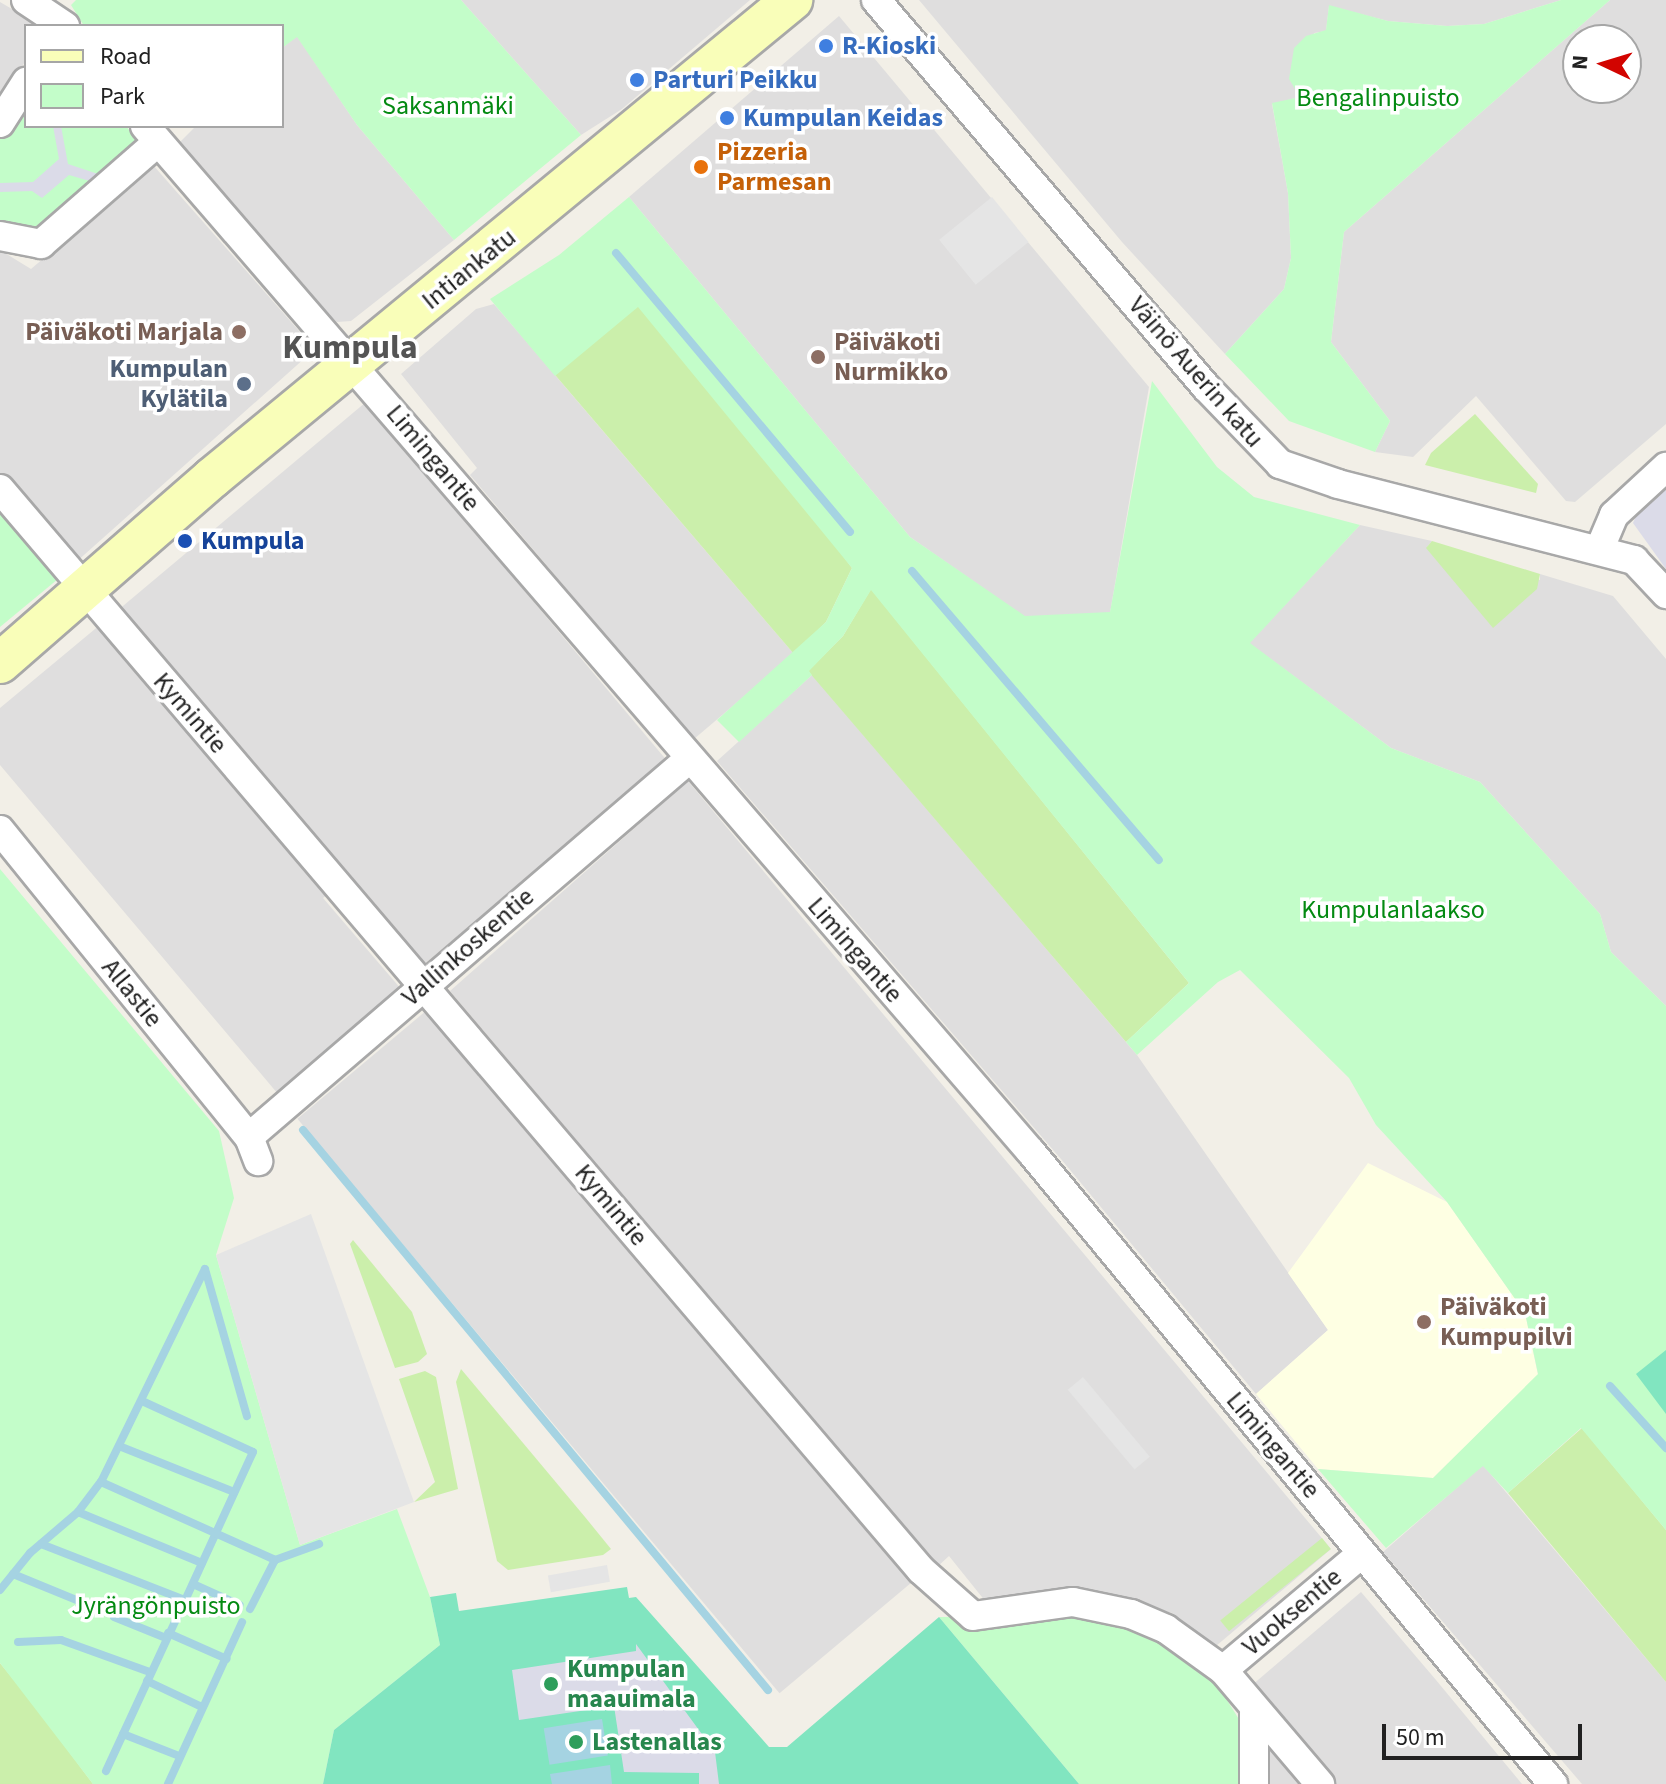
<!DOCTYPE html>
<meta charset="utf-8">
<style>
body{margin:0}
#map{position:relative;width:1666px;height:1784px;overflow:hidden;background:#f2efe7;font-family:"Source Sans 3",sans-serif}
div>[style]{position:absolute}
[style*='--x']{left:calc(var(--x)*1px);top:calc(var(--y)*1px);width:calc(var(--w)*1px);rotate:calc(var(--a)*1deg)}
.residential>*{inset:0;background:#dfdede;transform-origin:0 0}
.education>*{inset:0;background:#feffe3}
.grass>*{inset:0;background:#cbefab;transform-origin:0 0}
.park>*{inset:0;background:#c3fdc9}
.pitch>*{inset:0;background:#81e5c0}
.parking>*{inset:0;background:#e5e5e5;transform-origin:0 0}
.plaza>*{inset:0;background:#dbdbe8}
.water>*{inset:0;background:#a5d3e2;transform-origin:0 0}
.stream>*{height:8px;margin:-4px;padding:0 4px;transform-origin:4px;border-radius:4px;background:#a5d3e2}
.roads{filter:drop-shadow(2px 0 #a8a8a8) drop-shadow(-2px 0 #a8a8a8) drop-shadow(0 2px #a8a8a8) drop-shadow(0 -2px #a8a8a8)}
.street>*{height:28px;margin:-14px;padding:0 14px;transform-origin:14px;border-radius:14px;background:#fff}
.secondary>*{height:40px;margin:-20px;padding:0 20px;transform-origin:20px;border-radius:20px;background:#f9feb9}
.dots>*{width:22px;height:22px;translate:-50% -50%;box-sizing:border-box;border:4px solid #fff;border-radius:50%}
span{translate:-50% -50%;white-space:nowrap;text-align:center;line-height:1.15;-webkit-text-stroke:7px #fff;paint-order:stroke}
.shop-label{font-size:26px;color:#366cbe;font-weight:700}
.left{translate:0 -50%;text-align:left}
.park-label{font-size:26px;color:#048a12}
.food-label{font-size:26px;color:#c56008;font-weight:700}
.street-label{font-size:26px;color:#212121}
.education-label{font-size:26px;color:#785e54;font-weight:700}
.right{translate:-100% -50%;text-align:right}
.service-label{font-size:26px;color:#4e5e75;font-weight:700}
.transit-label{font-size:26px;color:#164399;font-weight:700}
.leisure-label{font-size:26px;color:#27864d;font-weight:700}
.district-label{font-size:34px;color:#545454;font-weight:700}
.legend{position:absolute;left:24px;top:24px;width:260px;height:104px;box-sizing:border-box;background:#fff;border:2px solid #a6a6a6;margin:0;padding:10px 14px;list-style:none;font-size:24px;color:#212121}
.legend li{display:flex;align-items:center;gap:16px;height:40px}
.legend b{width:40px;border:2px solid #a6a6a6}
.north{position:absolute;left:1562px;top:24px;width:80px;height:80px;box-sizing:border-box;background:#fff;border:2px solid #a6a6a6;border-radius:50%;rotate:274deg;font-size:22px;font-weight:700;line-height:32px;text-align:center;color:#212121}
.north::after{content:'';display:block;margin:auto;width:28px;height:36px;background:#d20400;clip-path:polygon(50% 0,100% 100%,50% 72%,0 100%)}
.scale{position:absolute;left:1382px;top:1724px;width:200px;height:36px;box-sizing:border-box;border:4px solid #212121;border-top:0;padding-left:10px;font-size:24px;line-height:28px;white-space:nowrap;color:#212121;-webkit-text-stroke:6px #fff;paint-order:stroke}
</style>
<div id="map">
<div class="residential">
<i style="clip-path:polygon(461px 0,750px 0,622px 109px,581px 135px)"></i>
<i style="clip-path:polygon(919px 0,1561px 0,1484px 24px,1447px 26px,1388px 21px,1329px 6px,1326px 31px,1314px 33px,1300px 97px,1272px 104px,1288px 193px,1291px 258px,1284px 289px,1225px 354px,1122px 242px)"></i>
<i style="clip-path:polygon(evenodd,1610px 0,1666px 0,1666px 424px,1575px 502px,1566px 501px,1476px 396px,1413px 457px,1375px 452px,1390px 421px,1331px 342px,1344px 232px,1610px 0,1578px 40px,1626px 40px,1626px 88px,1578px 88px,1578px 40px)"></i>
<i style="clip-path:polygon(0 2px,41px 26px,26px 26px,26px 60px,0 103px)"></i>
<i style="clip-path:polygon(839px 16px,1149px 387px,1110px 613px,1025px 617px,910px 537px,629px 197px)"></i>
<i style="clip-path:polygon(297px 36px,357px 125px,454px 240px,351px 321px,337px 322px,329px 315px,178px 144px,196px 126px,282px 126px,282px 48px)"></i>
<i style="clip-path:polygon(153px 165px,315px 349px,75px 563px,0 476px,0 250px,31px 269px)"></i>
<i style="clip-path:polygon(494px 304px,794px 654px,694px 739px,470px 475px,477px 468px,401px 374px,476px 309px)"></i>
<i style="left:366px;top:402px;width:468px;height:320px;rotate:50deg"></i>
<i style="clip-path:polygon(1360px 525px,1432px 541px,1427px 547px,1540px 580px,1540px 574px,1613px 596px,1666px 659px,1666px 1006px,1611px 952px,1600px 914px,1480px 782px,1391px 748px,1249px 643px)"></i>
<i style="clip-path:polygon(101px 624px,333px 890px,323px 898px,401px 989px,278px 1094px,0 765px,0 708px)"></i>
<i style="clip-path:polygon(812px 675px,1137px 1055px,1328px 1330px,1256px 1394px,1061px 1159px,717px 761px)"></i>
<i style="clip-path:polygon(688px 781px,1331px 1549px,1216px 1646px,1172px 1613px,1102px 1594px,994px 1612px,949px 1556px,937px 1567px,450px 991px)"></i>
<i style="left:433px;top:1005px;width:750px;height:177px;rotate:50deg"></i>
<i style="clip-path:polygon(1483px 1465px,1666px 1682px,1666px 1784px,1582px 1784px,1383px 1552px)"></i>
<i style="clip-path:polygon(1361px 1592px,1436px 1680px,1522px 1784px,1332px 1784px,1251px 1686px)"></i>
<i style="clip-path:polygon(1266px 1743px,1302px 1775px,1309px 1784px,1264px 1784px)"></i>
</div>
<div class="education">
<i style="clip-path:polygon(1368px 1163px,1447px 1202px,1525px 1313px,1538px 1375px,1433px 1478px,1318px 1469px,1256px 1394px,1328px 1330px,1288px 1273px)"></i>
</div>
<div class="grass">
<i style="clip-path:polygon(580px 240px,714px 383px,852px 568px,826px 622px,794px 654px,520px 334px)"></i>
<i style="clip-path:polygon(1475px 414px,1538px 484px,1536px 493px,1425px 465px,1431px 453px)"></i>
<i style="clip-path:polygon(1432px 541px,1540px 574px,1537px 589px,1493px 628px,1426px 548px)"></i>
<i style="clip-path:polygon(871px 589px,1189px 983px,1126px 1042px,808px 671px,843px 636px)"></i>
<i style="clip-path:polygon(353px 1240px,412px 1312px,427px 1354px,418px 1362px,395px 1368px,350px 1244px)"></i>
<i style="clip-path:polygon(461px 1369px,585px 1517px,611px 1549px,603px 1555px,508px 1570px,497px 1561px,456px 1382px)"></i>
<i style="clip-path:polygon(425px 1371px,436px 1377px,458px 1489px,414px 1502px,435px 1482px,399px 1379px)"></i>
<i style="clip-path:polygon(1582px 1428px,1666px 1530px,1666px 1682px,1508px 1493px)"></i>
<i style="left:1322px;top:1538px;width:14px;height:131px;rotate:51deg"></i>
<i style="clip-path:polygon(0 1663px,31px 1701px,93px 1784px,0 1784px)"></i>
</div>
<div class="park">
<i style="clip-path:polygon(76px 0,461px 0,581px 135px,454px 240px,357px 125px,297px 37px,282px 48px,282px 26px,84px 26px,71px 5px)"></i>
<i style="clip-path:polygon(1561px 0,1610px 0,1344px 232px,1331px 342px,1390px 421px,1375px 452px,1289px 421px,1225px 354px,1284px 289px,1291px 258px,1288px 193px,1272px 103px,1300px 97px,1289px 79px,1294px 48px,1306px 36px,1326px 30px,1329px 5px,1388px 21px,1447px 26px,1484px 24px)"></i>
<i style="clip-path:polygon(26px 97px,26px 126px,126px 126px,139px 143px,32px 234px,0 224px,0 138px)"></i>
<i style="clip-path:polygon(629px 197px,910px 537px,1025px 616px,1110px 612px,1152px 381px,1217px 467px,1254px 497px,1360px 525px,1250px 643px,1391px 748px,1480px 782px,1600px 914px,1611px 952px,1666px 1006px,1666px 1530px,1581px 1428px,1508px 1493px,1483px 1466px,1386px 1548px,1318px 1469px,1433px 1478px,1538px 1374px,1525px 1313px,1447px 1202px,1376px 1125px,1349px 1078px,1240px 970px,1218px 982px,1137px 1055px,1126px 1042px,1189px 983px,871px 590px,843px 636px,809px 671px,812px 675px,739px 742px,717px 720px,826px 622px,852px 568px,638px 307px,555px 376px,490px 299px,559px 255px)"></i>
<i style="clip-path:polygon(0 507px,58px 579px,0 627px)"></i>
<i style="clip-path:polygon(0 869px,219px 1131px,234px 1198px,216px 1255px,300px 1545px,397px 1509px,430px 1597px,440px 1645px,334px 1730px,323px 1784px,93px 1784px,0 1663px)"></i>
<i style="clip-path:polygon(1095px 1616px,1160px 1636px,1212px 1676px,1245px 1729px,1247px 1784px,1079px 1784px,939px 1617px)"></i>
</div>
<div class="pitch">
<i style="clip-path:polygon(1666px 1350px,1666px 1414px,1636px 1374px)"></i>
<i style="clip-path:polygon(627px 1587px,629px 1598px,636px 1597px,769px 1747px,787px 1747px,939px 1617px,1079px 1784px,323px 1784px,334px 1730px,440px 1645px,430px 1597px,456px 1593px,459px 1611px)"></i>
</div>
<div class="parking">
<i style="left:992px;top:197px;width:58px;height:68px;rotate:51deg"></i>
<i style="clip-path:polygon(311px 1214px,414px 1502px,300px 1545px,216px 1255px)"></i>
<i style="left:1083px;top:1377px;width:104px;height:20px;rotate:50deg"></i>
<i style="left:607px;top:1565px;width:17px;height:60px;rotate:80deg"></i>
</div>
<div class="plaza">
<i style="clip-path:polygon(53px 126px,61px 126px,68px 164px,101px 175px,93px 182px,69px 175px,42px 198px,32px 191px,0 192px,0 183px,33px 182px,59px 159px)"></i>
<i style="clip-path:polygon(1666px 490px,1666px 569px,1633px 523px,1642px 503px)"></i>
<i style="clip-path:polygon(636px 1644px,715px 1752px,719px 1784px,699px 1784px,699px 1773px,624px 1772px,614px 1706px,519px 1720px,512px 1670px,636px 1651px)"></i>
</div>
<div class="water">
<i style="left:602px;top:1719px;width:37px;height:59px;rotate:81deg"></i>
<i style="clip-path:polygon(610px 1765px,612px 1784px,552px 1784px,550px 1774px)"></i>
</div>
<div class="stream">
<i style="--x:616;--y:253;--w:364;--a:50"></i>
<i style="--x:912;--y:571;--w:380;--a:49.5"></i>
<i style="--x:303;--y:1130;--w:728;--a:50.3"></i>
<i style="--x:205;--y:1269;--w:153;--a:74.1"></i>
<i style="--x:1610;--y:1386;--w:84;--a:47.9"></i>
<i style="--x:142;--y:1401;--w:122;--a:24.7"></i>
<i style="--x:253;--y:1452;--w:168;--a:114.6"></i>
<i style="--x:119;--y:1446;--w:124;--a:21.8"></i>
<i style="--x:101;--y:1482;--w:191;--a:24.1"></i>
<i style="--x:275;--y:1560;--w:47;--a:-20"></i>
<i style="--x:78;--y:1512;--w:134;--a:22.4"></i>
<i style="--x:41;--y:1544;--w:155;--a:21.3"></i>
<i style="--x:13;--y:1574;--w:90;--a:22.3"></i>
<i style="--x:193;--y:1584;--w:51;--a:24.1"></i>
<i style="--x:0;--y:1590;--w:48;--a:-51"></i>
<i style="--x:30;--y:1553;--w:63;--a:-40.5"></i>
<i style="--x:78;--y:1512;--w:38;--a:-53"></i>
<i style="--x:101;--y:1482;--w:237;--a:-64"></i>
<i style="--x:250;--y:1609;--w:55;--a:-63"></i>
<i style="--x:114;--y:1617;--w:56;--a:22"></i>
<i style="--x:168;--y:1633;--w:64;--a:23.8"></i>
<i style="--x:18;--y:1642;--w:43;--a:-2.7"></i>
<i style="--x:61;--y:1640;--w:95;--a:19.8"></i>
<i style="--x:147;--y:1681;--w:61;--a:25.3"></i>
<i style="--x:123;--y:1734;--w:60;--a:21.4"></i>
<i style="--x:106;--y:1771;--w:172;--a:-65.2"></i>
<i style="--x:168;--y:1784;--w:178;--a:-65.4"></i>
</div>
<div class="roads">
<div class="street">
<i style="--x:26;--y:0;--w:47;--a:33.7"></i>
<i style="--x:876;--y:0;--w:509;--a:49.55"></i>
<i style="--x:1206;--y:387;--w:107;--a:46.1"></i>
<i style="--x:1280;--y:464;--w:61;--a:19"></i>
<i style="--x:1338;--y:484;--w:306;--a:14.4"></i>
<i style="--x:1634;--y:560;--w:47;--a:46.7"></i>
<i style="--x:0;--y:123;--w:49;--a:-57.6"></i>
<i style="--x:145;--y:126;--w:1356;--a:49.19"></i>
<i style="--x:1031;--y:1152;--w:820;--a:50.45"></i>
<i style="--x:0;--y:236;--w:42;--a:11"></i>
<i style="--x:41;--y:244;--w:155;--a:-41.1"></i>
<i style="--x:0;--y:489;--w:1420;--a:49.57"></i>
<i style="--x:921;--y:1570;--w:69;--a:41.5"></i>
<i style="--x:973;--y:1616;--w:101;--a:-8"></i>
<i style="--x:1073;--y:1602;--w:59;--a:11.7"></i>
<i style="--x:1131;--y:1614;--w:38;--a:23"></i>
<i style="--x:1166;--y:1629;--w:70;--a:35.7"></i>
<i style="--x:1223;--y:1670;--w:150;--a:49.6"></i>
<i style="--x:1600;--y:548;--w:36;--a:-67"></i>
<i style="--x:1614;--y:515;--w:71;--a:-42.7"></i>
<i style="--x:0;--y:830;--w:395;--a:51"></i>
<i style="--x:249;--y:1137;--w:26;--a:69"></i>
<i style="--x:249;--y:1137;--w:580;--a:-40.67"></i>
<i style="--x:1223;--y:1670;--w:180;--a:-40"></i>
<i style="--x:1254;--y:1713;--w:71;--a:90"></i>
</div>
<div class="secondary">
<i style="--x:0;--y:663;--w:281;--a:-41.1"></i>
<i style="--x:212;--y:478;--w:752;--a:-39.49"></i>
</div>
</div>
<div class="dots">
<i style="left:826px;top:46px;background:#3f7fe0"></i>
<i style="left:637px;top:80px;background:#3f7fe0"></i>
<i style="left:727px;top:118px;background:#3f7fe0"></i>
<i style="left:701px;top:167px;background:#e8710a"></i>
<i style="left:239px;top:332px;background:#8d6e63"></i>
<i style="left:818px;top:357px;background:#8d6e63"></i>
<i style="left:244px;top:384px;background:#5c6f8a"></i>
<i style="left:185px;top:541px;background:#1a4fb4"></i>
<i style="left:1424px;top:1322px;background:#8d6e63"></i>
<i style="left:551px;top:1684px;background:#2e9e5b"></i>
<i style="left:576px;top:1742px;background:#2e9e5b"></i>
</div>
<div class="shop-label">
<span class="left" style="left:842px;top:46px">R-Kioski</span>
<span class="left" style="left:653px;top:80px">Parturi Peikku</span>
<span class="left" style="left:743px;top:118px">Kumpulan Keidas</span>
</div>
<div class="park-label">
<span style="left:1378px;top:98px">Bengalinpuisto</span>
<span style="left:448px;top:106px">Saksanmäki</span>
<span style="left:1393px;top:910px">Kumpulanlaakso</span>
<span style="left:156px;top:1606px">Jyrängönpuisto</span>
</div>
<div class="food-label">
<span class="left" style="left:717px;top:167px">Pizzeria<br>Parmesan</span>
</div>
<div class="street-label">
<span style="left:469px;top:269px;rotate:-39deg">Intiankatu</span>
<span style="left:1196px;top:372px;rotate:49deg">Väinö Auerin katu</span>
<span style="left:433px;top:458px;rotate:50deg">Limingantie</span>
<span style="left:190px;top:713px;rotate:49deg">Kymintie</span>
<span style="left:468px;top:947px;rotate:-41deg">Vallinkoskentie</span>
<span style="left:855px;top:950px;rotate:49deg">Limingantie</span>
<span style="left:132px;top:993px;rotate:51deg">Allastie</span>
<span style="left:611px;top:1205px;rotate:50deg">Kymintie</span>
<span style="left:1273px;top:1445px;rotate:50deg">Limingantie</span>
<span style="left:1292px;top:1612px;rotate:-40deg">Vuoksentie</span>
</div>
<div class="education-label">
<span class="right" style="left:223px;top:332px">Päiväkoti Marjala</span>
<span class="left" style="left:834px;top:357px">Päiväkoti<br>Nurmikko</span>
<span class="left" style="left:1440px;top:1322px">Päiväkoti<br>Kumpupilvi</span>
</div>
<div class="service-label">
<span class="right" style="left:228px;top:384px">Kumpulan<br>Kylätila</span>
</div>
<div class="transit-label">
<span class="left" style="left:201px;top:541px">Kumpula</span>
</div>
<div class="leisure-label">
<span class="left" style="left:567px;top:1684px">Kumpulan<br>maauimala</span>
<span class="left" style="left:592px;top:1742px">Lastenallas</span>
</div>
<div class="district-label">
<span style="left:350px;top:348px">Kumpula</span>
</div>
<ul class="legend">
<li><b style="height:10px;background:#f9feb9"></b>Road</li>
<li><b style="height:22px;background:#c3fdc9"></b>Park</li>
</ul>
<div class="north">N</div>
<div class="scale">50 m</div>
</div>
